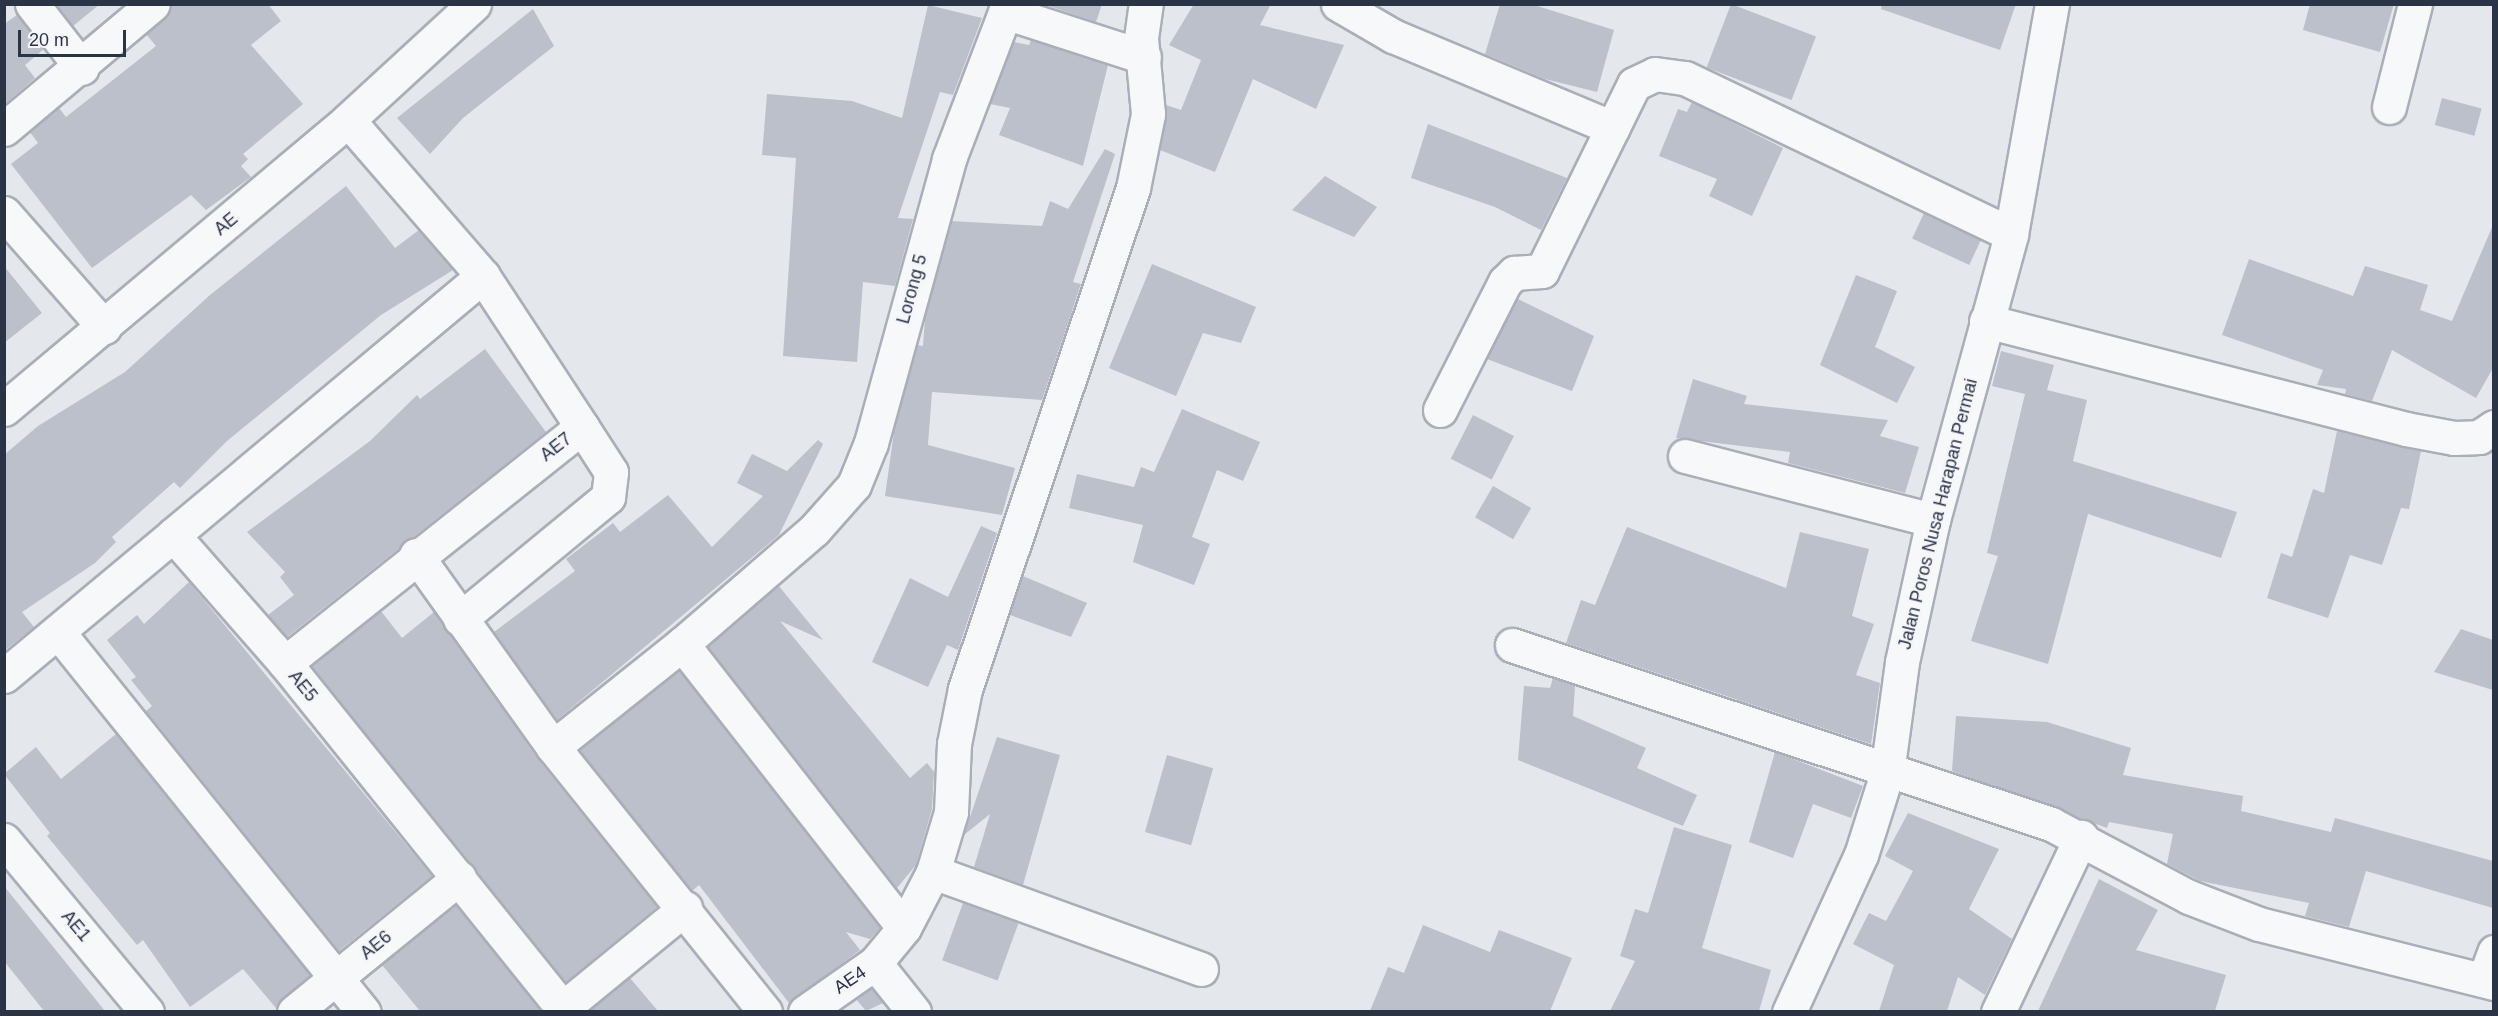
<!DOCTYPE html>
<style>
body{margin:0}
#map{position:relative;width:2498px;height:1016px;overflow:hidden;background:#e4e7ec;font-family:Helvetica,sans-serif}
div>[style]{position:absolute}
[style*='--x']{left:calc(var(--x)*1px);top:calc(var(--y)*1px);width:calc(var(--w)*1px);rotate:calc(var(--a)*1deg)}
.building>*{inset:0;background:#bbc0ca;transform-origin:0 0}
.roads{filter:drop-shadow(2px 0 #a9aeb7) drop-shadow(-2px 0 #a9aeb7) drop-shadow(0 2px #a9aeb7) drop-shadow(0 -2px #a9aeb7)}
.street>*{height:33px;margin:-16.5px;padding:0 16.5px;transform-origin:16.5px;border-radius:16.5px;background:#f7f8fa}
span{translate:-50% -50%;white-space:nowrap;text-align:center;line-height:1.15;-webkit-text-stroke:4.5px #f4f6f9;paint-order:stroke}
.street-label{font-size:18px;color:#2b3445}
.frame{position:absolute;inset:0;border:6px solid #2b3445;pointer-events:none}
.scale{position:absolute;left:18px;top:30px;width:108px;height:27px;box-sizing:border-box;border:3px solid #2b3445;border-top:0;padding-left:8px;font-size:18px;line-height:21px;white-space:nowrap;color:#2b3445;-webkit-text-stroke:4px #f4f6f9;paint-order:stroke}
</style>
<div id="map">
<div class="building">
<i style="clip-path:polygon(56px 4px,100px 4px,73px 26px)"></i>
<i style="clip-path:polygon(171px 4px,268px 4px,281px 21px,251px 45px,303px 104px,243px 154px,248px 159px,241px 166px,251px 177px,206px 210px,191px 195px,92px 268px,11px 164px,38px 143px,30px 132px,59px 108px,66px 117px,156px 46px,146px 34px,165px 18px)"></i>
<i style="clip-path:polygon(1043px 4px,1102px 4px,1096px 22px)"></i>
<i style="clip-path:polygon(1194px 4px,1271px 4px,1260px 25px,1344px 45px,1316px 109px,1253px 79px,1215px 172px,1160px 150px,1166px 105px,1181px 110px,1201px 60px,1169px 45px)"></i>
<i style="clip-path:polygon(1500px 4px,1531px 4px,1614px 30px,1597px 92px,1545px 79px,1485px 54px)"></i>
<i style="left:1731px;top:4px;width:91px;height:68px;rotate:21deg"></i>
<i style="clip-path:polygon(1882px 4px,2016px 4px,2000px 50px,1881px 9px)"></i>
<i style="clip-path:polygon(2310px 4px,2394px 4px,2380px 52px,2303px 30px)"></i>
<i style="clip-path:polygon(928px 5px,982px 18px,953px 95px,940px 92px,898px 218px,913px 219px,895px 286px,863px 282px,857px 362px,783px 356px,796px 158px,762px 155px,767px 94px,852px 101px,902px 118px)"></i>
<i style="clip-path:polygon(533px 9px,554px 46px,463px 118px,430px 154px,397px 118px)"></i>
<i style="clip-path:polygon(17px 15px,44px 49px,25px 65px,35px 78px,6px 103px,4px 24px)"></i>
<i style="clip-path:polygon(1031px 40px,1108px 65px,1083px 166px,999px 135px,1010px 108px,990px 104px,1014px 42px,1029px 45px)"></i>
<i style="left:2442px;top:98px;width:41px;height:28px;rotate:15deg"></i>
<i style="clip-path:polygon(1692px 102px,1783px 148px,1752px 216px,1709px 196px,1717px 179px,1659px 156px,1678px 109px,1687px 112px)"></i>
<i style="clip-path:polygon(1428px 124px,1567px 178px,1541px 230px,1495px 207px,1411px 178px)"></i>
<i style="clip-path:polygon(1105px 149px,1115px 154px,1073px 282px,1081px 284px,1042px 400px,932px 392px,928px 445px,1015px 468px,1002px 515px,885px 496px,895px 425px,917px 345px,923px 346px,925px 318px,951px 221px,1042px 226px,1050px 201px,1068px 209px)"></i>
<i style="clip-path:polygon(1325px 176px,1377px 207px,1354px 237px,1292px 210px)"></i>
<i style="clip-path:polygon(346px 186px,395px 248px,419px 230px,453px 270px,381px 315px,227px 441px,180px 488px,174px 482px,112px 537px,116px 542px,95px 563px,22px 612px,34px 627px,4px 651px,4px 455px,38px 426px,125px 372px,210px 295px)"></i>
<i style="left:1924px;top:213px;width:63px;height:28px;rotate:25deg"></i>
<i style="clip-path:polygon(2493px 225px,2493px 368px,2476px 398px,2392px 350px,2372px 401px,2345px 394px,2346px 389px,2317px 385px,2323px 370px,2222px 335px,2249px 259px,2353px 296px,2365px 266px,2428px 285px,2420px 310px,2452px 321px)"></i>
<i style="clip-path:polygon(1152px 264px,1256px 307px,1241px 343px,1203px 333px,1176px 396px,1109px 368px)"></i>
<i style="clip-path:polygon(4px 266px,42px 313px,4px 343px)"></i>
<i style="clip-path:polygon(1856px 275px,1897px 291px,1875px 347px,1915px 367px,1897px 403px,1820px 365px)"></i>
<i style="clip-path:polygon(1518px 299px,1594px 336px,1572px 391px,1487px 359px)"></i>
<i style="clip-path:polygon(485px 349px,546px 432px,287px 637px,268px 615px,294px 595px,280px 577px,285px 572px,247px 532px,370px 441px,417px 395px,420px 399px)"></i>
<i style="clip-path:polygon(2001px 351px,2054px 365px,2047px 390px,2087px 400px,2073px 461px,2237px 512px,2221px 558px,2088px 514px,2048px 664px,1971px 641px,1998px 556px,1987px 553px,2025px 394px,1992px 386px)"></i>
<i style="clip-path:polygon(1693px 379px,1747px 396px,1744px 404px,1888px 420px,1880px 436px,1919px 447px,1905px 493px,1788px 463px,1790px 452px,1676px 438px)"></i>
<i style="clip-path:polygon(1182px 409px,1260px 442px,1243px 481px,1217px 470px,1192px 537px,1210px 544px,1194px 585px,1133px 562px,1143px 525px,1069px 508px,1077px 474px,1134px 487px,1141px 467px,1154px 472px)"></i>
<i style="left:1473px;top:415px;width:46px;height:49px;rotate:27deg"></i>
<i style="clip-path:polygon(2337px 431px,2421px 451px,2409px 509px,2401px 508px,2382px 565px,2350px 555px,2328px 618px,2267px 598px,2281px 553px,2292px 557px,2313px 489px,2324px 493px)"></i>
<i style="clip-path:polygon(818px 440px,823px 444px,779px 535px,557px 720px,494px 632px,575px 571px,566px 559px,613px 523px,620px 532px,668px 495px,712px 547px,763px 496px,737px 483px,752px 454px,787px 471px)"></i>
<i style="left:1493px;top:486px;width:44px;height:36px;rotate:30deg"></i>
<i style="clip-path:polygon(981px 526px,997px 533px,958px 650px,947px 645px,928px 687px,872px 662px,910px 578px,948px 597px)"></i>
<i style="clip-path:polygon(1627px 527px,1786px 588px,1800px 532px,1869px 549px,1852px 616px,1874px 624px,1856px 675px,1880px 683px,1871px 744px,1566px 643px,1581px 600px,1595px 605px)"></i>
<i style="clip-path:polygon(1023px 576px,1087px 603px,1071px 637px,1010px 615px)"></i>
<i style="clip-path:polygon(189px 582px,432px 876px,339px 951px,146px 711px,152px 706px,131px 680px,136px 677px,107px 640px,137px 615px,144px 624px)"></i>
<i style="clip-path:polygon(778px 585px,823px 640px,780px 621px,910px 778px,927px 763px,934px 772px,932px 809px,916px 865px,897px 888px,708px 647px)"></i>
<i style="clip-path:polygon(381px 611px,402px 638px,434px 612px,538px 759px,657px 907px,566px 982px,311px 666px)"></i>
<i style="clip-path:polygon(2461px 629px,2493px 640px,2493px 690px,2434px 672px)"></i>
<i style="clip-path:polygon(679px 670px,880px 928px,870px 939px,846px 932px,860px 950px,789px 1003px,699px 885px,692px 891px,579px 750px)"></i>
<i style="clip-path:polygon(1553px 678px,1575px 686px,1573px 716px,1646px 748px,1637px 768px,1697px 795px,1683px 826px,1518px 760px,1524px 686px,1550px 688px)"></i>
<i style="clip-path:polygon(1956px 716px,2047px 722px,2131px 748px,2123px 775px,2243px 796px,2241px 811px,2331px 832px,2335px 818px,2493px 861px,2493px 908px,2366px 871px,2349px 927px,2305px 916px,2309px 903px,2200px 881px,2167px 864px,2173px 834px,2109px 822px,2107px 828px,1952px 771px)"></i>
<i style="clip-path:polygon(116px 734px,310px 975px,276px 1008px,243px 969px,190px 1007px,143px 940px,137px 945px,47px 836px,50px 833px,4px 774px,36px 747px,61px 779px)"></i>
<i style="clip-path:polygon(997px 737px,1060px 755px,1023px 885px,974px 867px,990px 814px,964px 835px)"></i>
<i style="clip-path:polygon(1775px 752px,1863px 786px,1851px 818px,1813px 804px,1793px 858px,1749px 842px)"></i>
<i style="left:1167px;top:755px;width:48px;height:80px;rotate:16deg"></i>
<i style="clip-path:polygon(1908px 813px,1999px 849px,1969px 909px,2012px 939px,1985px 995px,1958px 977px,1947px 1011px,1879px 1011px,1894px 965px,1853px 944px,1869px 913px,1886px 921px,1913px 871px,1885px 856px)"></i>
<i style="clip-path:polygon(1674px 827px,1732px 845px,1702px 948px,1771px 970px,1759px 1011px,1610px 1011px,1635px 961px,1620px 956px,1635px 909px,1648px 913px)"></i>
<i style="clip-path:polygon(2099px 879px,2158px 910px,2136px 950px,2226px 975px,2215px 1011px,2038px 1011px)"></i>
<i style="clip-path:polygon(4px 886px,105px 1011px,44px 1011px,4px 961px)"></i>
<i style="left:963px;top:903px;width:59px;height:61px;rotate:20deg"></i>
<i style="clip-path:polygon(456px 905px,542px 1011px,420px 1011px,382px 965px)"></i>
<i style="clip-path:polygon(1423px 925px,1490px 952px,1499px 930px,1572px 958px,1550px 1011px,1370px 1011px,1388px 967px,1404px 973px)"></i>
<i style="clip-path:polygon(630px 978px,658px 1011px,588px 1011px)"></i>
<i style="clip-path:polygon(871px 988px,883px 1003px,866px 1011px,856px 999px)"></i>
</div>
<div class="roads">
<div class="street">
<i style="--x:32;--y:4;--w:81;--a:52"></i>
<i style="--x:1338;--y:4;--w:64;--a:30.2"></i>
<i style="--x:1393;--y:36;--w:238;--a:22.7"></i>
<i style="--x:2389;--y:107;--w:106;--a:-75.8"></i>
<i style="--x:4;--y:129;--w:194;--a:-40"></i>
<i style="--x:4;--y:213;--w:152;--a:48.7"></i>
<i style="--x:1986;--y:321;--w:434;--a:14.4"></i>
<i style="--x:2406;--y:429;--w:49;--a:10.6"></i>
<i style="--x:2454;--y:438;--w:25;--a:-2"></i>
<i style="--x:2479;--y:437;--w:18;--a:-34"></i>
<i style="--x:4;--y:409;--w:449;--a:-40"></i>
<i style="--x:348;--y:120;--w:171;--a:-42.6"></i>
<i style="--x:1440;--y:410;--w:144;--a:-63.1"></i>
<i style="--x:1505;--y:282;--w:13;--a:-45"></i>
<i style="--x:1514;--y:273;--w:28;--a:-4"></i>
<i style="--x:1542;--y:271;--w:208;--a:-63.8"></i>
<i style="--x:1634;--y:84;--w:23;--a:-25"></i>
<i style="--x:1655;--y:74;--w:30;--a:8"></i>
<i style="--x:1685;--y:78;--w:361;--a:25.6"></i>
<i style="--x:1685;--y:456;--w:256;--a:14.5"></i>
<i style="--x:173;--y:535;--w:404;--a:-39.9"></i>
<i style="--x:416;--y:555;--w:236;--a:54.5"></i>
<i style="--x:553;--y:747;--w:339;--a:51.3"></i>
<i style="--x:460;--y:619;--w:192;--a:-39.5"></i>
<i style="--x:608;--y:497;--w:25;--a:-83"></i>
<i style="--x:611;--y:472;--w:54;--a:-122.8"></i>
<i style="--x:58;--y:632;--w:488;--a:51.2"></i>
<i style="--x:682;--y:644;--w:174;--a:-40.8"></i>
<i style="--x:814;--y:530;--w:60;--a:-48.4"></i>
<i style="--x:854;--y:485;--w:45;--a:-68"></i>
<i style="--x:871;--y:443;--w:295;--a:-74.6"></i>
<i style="--x:949;--y:159;--w:157;--a:-69.1"></i>
<i style="--x:1005;--y:12;--w:146;--a:17.9"></i>
<i style="--x:1512;--y:645;--w:568;--a:18.37"></i>
<i style="--x:2051;--y:824;--w:156;--a:27.9"></i>
<i style="--x:2189;--y:897;--w:75;--a:21.1"></i>
<i style="--x:2259;--y:924;--w:242;--a:14.1"></i>
<i style="--x:285;--y:663;--w:379;--a:-38.5"></i>
<i style="--x:582;--y:427;--w:181;--a:-123.3"></i>
<i style="--x:483;--y:276;--w:206;--a:-130.9"></i>
<i style="--x:4;--y:676;--w:220;--a:-39.8"></i>
<i style="--x:173;--y:535;--w:170;--a:48.8"></i>
<i style="--x:285;--y:663;--w:448;--a:51.2"></i>
<i style="--x:553;--y:747;--w:165;--a:-38.6"></i>
<i style="--x:682;--y:644;--w:360;--a:52"></i>
<i style="--x:4;--y:840;--w:224;--a:50.3"></i>
<i style="--x:933;--y:872;--w:285;--a:19.9"></i>
<i style="--x:875;--y:963;--w:45;--a:-50.4"></i>
<i style="--x:904;--y:928;--w:63;--a:-62.6"></i>
<i style="--x:933;--y:872;--w:63;--a:-73.3"></i>
<i style="--x:951;--y:812;--w:68;--a:-87.5"></i>
<i style="--x:954;--y:744;--w:56;--a:-78.7"></i>
<i style="--x:965;--y:689;--w:528;--a:-71.46"></i>
<i style="--x:1133;--y:188;--w:76;--a:-78.5"></i>
<i style="--x:1148;--y:114;--w:76;--a:-95.3"></i>
<i style="--x:1141;--y:38;--w:34;--a:-82"></i>
<i style="--x:2484;--y:980;--w:30;--a:-70"></i>
<i style="--x:563;--y:1008;--w:158;--a:-39.3"></i>
<i style="--x:294;--y:1012;--w:213;--a:-39.1"></i>
<i style="--x:805;--y:1012;--w:85;--a:-35"></i>
<i style="--x:875;--y:963;--w:63;--a:51.5"></i>
<i style="--x:1789;--y:1012;--w:173;--a:-65.4"></i>
<i style="--x:1861;--y:855;--w:86;--a:-72.4"></i>
<i style="--x:1887;--y:773;--w:112;--a:-82.3"></i>
<i style="--x:1902;--y:662;--w:145;--a:-77.7"></i>
<i style="--x:1933;--y:520;--w:296;--a:-74.7"></i>
<i style="--x:2011;--y:234;--w:234;--a:-79.9"></i>
<i style="--x:1998;--y:1012;--w:194;--a:-64.6"></i>
</div>
</div>
<div class="street-label">
<span style="left:226px;top:224px;rotate:-40deg">AE</span>
<span style="left:912px;top:289px;rotate:-75deg">Lorong 5</span>
<span style="left:556px;top:447px;rotate:-38deg">AE7</span>
<span style="left:1938px;top:514px;rotate:-76deg">Jalan Poros Nusa Harapan Permai</span>
<span style="left:303px;top:686px;rotate:51deg">AE5</span>
<span style="left:76px;top:926px;rotate:50deg">AE1</span>
<span style="left:376px;top:945px;rotate:-39deg">AE6</span>
<span style="left:850px;top:980px;rotate:-34deg">AE4</span>
</div>
<div class="frame"></div>
<div class="scale">20 m</div>
</div>
